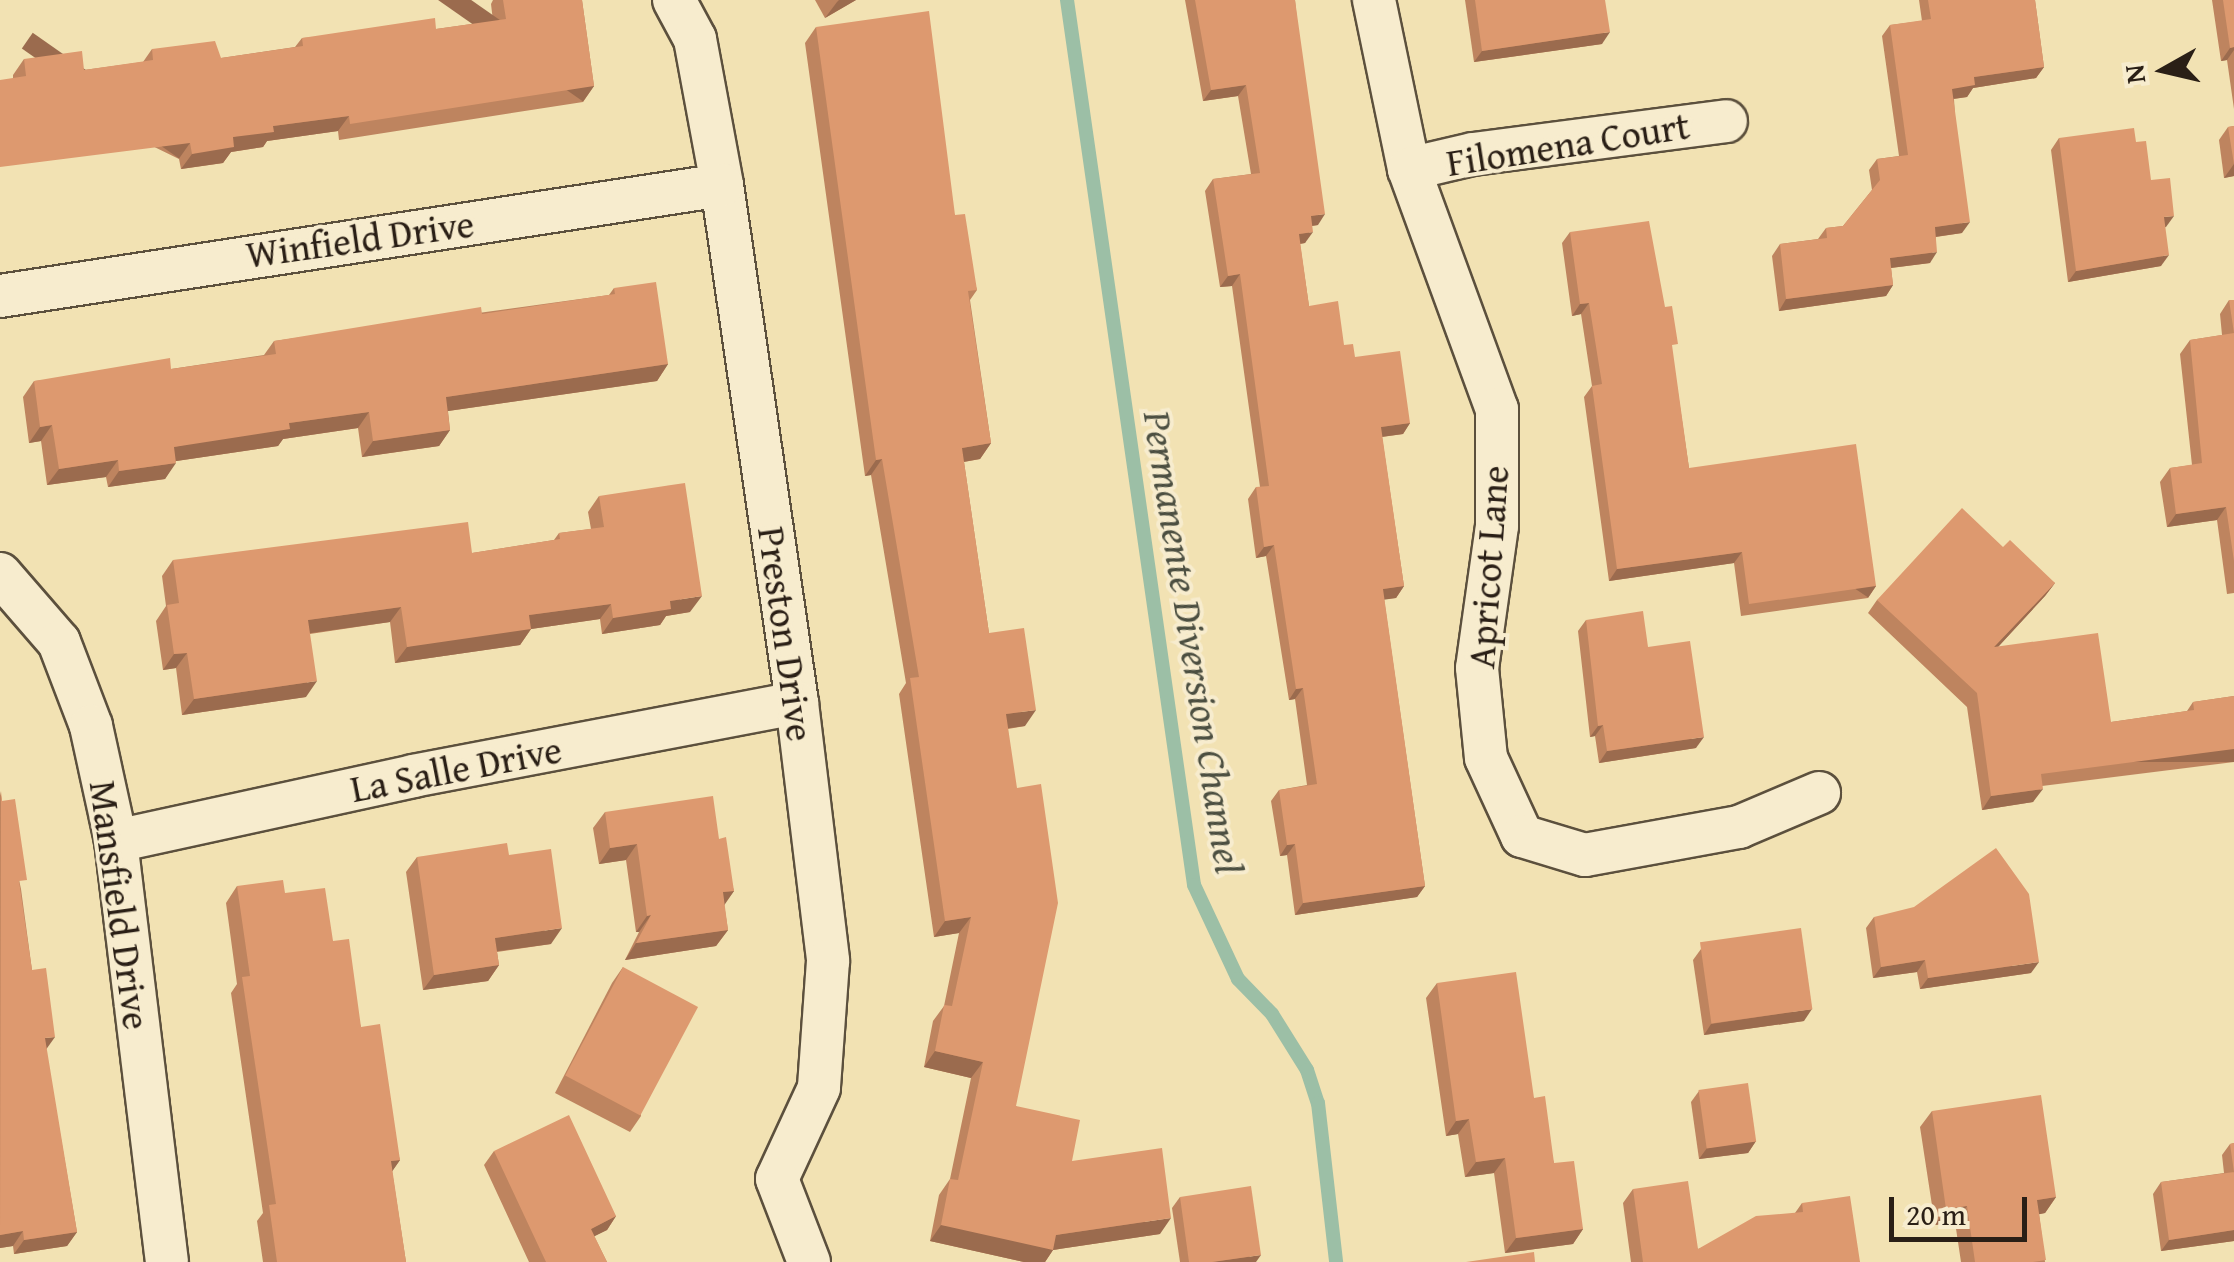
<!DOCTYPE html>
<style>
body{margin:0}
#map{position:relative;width:2234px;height:1262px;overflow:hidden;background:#f2e2b3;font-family:"Gentium Book Plus",serif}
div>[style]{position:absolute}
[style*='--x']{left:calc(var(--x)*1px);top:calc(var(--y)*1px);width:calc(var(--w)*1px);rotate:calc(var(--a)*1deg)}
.stream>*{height:14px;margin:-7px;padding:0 7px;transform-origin:7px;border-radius:7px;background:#9cbfa6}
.roads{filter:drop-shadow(2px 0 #5c503d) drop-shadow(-2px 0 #5c503d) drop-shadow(0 2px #5c503d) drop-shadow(0 -2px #5c503d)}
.street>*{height:42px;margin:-21px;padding:0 21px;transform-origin:21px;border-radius:21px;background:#f7ecce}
.wall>*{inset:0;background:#be845f}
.shaded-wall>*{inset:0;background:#9b6b4e;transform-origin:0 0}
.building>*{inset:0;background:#dd996f;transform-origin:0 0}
span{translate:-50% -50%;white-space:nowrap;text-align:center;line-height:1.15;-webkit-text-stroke:8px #f7ecce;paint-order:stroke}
.street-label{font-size:38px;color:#2a1f16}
.water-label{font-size:40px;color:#4c4f41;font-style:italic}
.north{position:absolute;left:2114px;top:20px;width:100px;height:100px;-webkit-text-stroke:8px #f7ecce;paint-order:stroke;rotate:262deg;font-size:28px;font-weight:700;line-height:40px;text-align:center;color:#2a1f16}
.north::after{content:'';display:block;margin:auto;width:35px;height:45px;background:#2a1f16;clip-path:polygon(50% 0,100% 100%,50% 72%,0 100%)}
.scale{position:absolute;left:1889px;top:1197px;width:138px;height:45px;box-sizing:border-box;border:5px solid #2a1f16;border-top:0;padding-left:12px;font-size:30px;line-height:35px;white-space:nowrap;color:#2a1f16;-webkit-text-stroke:8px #f7ecce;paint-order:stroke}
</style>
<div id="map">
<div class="stream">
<i style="--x:1067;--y:0;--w:894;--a:81.83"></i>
<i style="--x:1194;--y:885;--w:104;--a:64.9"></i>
<i style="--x:1238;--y:979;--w:49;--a:45.8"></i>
<i style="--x:1272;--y:1014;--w:66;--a:58"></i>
<i style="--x:1307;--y:1070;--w:35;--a:72"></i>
<i style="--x:1318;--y:1103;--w:160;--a:83.5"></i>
</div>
<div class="roads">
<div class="street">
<i style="--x:674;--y:0;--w:44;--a:61.7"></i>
<i style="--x:695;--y:39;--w:148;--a:79.5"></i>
<i style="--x:722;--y:185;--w:523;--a:81.76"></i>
<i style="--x:797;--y:703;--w:260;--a:83.1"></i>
<i style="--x:828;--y:961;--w:127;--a:94.1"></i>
<i style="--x:819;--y:1088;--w:100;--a:114.8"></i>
<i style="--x:777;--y:1179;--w:89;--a:68.9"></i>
<i style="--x:1374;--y:0;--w:173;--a:78.3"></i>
<i style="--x:1409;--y:169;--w:256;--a:69.9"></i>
<i style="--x:1497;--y:409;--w:117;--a:90"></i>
<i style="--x:1497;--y:526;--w:143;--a:98"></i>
<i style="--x:1477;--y:668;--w:90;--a:84.3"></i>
<i style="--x:1486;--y:758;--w:86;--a:65.2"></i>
<i style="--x:1522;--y:836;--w:66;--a:16.8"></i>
<i style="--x:1585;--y:855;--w:157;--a:-10.3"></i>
<i style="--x:1739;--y:827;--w:87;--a:-23"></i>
<i style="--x:1409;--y:169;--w:66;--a:-13.2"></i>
<i style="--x:1473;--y:154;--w:255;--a:-7.4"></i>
<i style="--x:0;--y:296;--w:730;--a:-8.74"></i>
<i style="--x:0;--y:574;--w:90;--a:49.1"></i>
<i style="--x:59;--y:642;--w:90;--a:69.1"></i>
<i style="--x:91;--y:726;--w:118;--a:77.7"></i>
<i style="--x:116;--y:841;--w:424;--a:83.1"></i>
<i style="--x:116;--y:841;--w:304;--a:-12.3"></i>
<i style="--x:413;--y:776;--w:391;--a:-10.8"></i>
</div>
</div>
<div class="wall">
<i style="clip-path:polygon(493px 0,582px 0,594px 86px,583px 102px,339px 140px,338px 131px,267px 141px,263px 147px,231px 152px,223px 163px,181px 169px,179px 159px,13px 78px,13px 75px,24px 59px,84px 70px,143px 62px,152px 49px,221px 58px,295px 47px,302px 38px,436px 29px,493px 21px,491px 4px)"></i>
<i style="clip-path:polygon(815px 0,856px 0,825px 18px)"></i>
<i style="clip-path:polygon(1185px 0,1295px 0,1318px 225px,1312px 226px,1305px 243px,1300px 244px,1309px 306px,1410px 423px,1403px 434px,1382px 437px,1404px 586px,1396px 598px,1384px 599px,1425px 886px,1417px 897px,1295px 915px,1287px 855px,1280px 856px,1271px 801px,1279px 790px,1307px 785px,1295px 699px,1289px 700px,1266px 556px,1256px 558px,1248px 499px,1256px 487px,1260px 487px,1232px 286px,1220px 287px,1205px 191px,1213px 179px,1251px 174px,1238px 96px,1203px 101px)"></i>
<i style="clip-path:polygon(1465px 0,1605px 0,1602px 44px,1474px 62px)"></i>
<i style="clip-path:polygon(1919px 0,2035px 0,2044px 67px,2036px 78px,1973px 88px,1967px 97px,1954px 99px,1962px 233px,1936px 237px,1930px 263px,1891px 268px,1893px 285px,1886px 296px,1779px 311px,1772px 256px,1780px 244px,1818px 239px,1826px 228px,1843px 226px,1872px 190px,1869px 170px,1877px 159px,1899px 156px,1882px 36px,1890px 25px,1922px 21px)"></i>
<i style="clip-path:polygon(2212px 0,2234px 0,2234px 109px,2227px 60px,2221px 61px)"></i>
<i style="clip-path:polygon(816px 27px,955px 215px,977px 290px,970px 300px,991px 443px,980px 459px,964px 462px,989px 633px,1025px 726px,1008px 729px,1016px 1106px,1072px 1161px,1160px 1234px,1053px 1250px,1045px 1262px,1024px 1262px,930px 1241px,939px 1195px,950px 1179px,971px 1078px,924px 1067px,933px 1021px,944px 1006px,959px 933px,934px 937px,899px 694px,906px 683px,871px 475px,865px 476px,805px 43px)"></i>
<i style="clip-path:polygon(2234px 126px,2234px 176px,2224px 178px,2219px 140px,2228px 127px)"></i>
<i style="clip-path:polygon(2059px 138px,2136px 142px,2166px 227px,2165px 227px,2161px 266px,2068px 282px,2051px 150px)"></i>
<i style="clip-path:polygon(1570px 232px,1672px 352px,1689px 468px,1876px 586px,1868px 598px,1741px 616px,1734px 563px,1609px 581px,1584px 397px,1592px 386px,1581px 314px,1572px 316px,1562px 243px)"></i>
<i style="clip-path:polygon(614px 288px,668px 364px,657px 381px,448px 411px,450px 430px,439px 446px,362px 457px,358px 428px,283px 439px,278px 446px,176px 461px,165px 479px,108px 487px,106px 477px,47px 485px,41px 441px,29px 443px,23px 397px,34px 381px,171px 369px,264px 355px,274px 341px,609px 295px)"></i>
<i style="clip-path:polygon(2229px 300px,2234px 300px,2234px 593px,2227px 594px,2217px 520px,2167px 527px,2160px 482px,2170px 468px,2192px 465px,2180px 354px,2190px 340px,2222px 335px,2220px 314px)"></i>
<i style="clip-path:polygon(599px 496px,690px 612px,666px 616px,660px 625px,602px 634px,600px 619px,531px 629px,520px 645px,395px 663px,390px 622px,310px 634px,306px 697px,182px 715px,176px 668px,163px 670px,156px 621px,166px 606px,162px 576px,173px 560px,472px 553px,554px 540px,559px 533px,591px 529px,588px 512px)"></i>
<i style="clip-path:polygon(2003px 547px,2055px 583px,2045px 596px,1998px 647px,2111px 722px,2187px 711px,2193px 702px,2234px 696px,2234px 762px,2042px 786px,2033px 802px,1982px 810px,1967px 707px,1868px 613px,1877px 600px)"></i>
<i style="clip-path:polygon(1586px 620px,1648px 647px,1696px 748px,1599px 763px,1595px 736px,1590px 737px,1578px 631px)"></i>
<i style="clip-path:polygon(0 791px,21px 889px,32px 970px,77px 1232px,67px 1246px,14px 1254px,13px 1246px,0 1248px)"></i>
<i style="clip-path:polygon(605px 812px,719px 839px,734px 891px,724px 904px,728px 930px,716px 946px,625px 960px,639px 932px,636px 932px,626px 860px,599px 864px,593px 828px)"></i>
<i style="clip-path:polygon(509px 855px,551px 944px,497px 952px,499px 965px,488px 981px,423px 990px,406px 872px,417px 857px)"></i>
<i style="clip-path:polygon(237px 886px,285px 893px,333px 941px,361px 1027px,400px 1160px,392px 1171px,406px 1262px,263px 1262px,257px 1221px,263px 1213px,231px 993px,237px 984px,226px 903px)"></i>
<i style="clip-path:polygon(1874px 917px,2031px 973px,1920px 989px,1917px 972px,1873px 978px,1866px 928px)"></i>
<i style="clip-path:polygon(1701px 949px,1804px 1021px,1704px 1035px,1693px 960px)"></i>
<i style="clip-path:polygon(623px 967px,641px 1116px,630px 1132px,555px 1093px,612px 983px)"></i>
<i style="clip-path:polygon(1437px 983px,1534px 1098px,1554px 1163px,1583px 1229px,1573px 1244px,1505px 1253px,1494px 1173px,1465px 1177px,1458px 1134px,1446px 1136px,1426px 998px)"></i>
<i style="clip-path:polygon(1699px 1091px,1756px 1141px,1748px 1153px,1699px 1159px,1691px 1102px)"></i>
<i style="clip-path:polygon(1932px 1111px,2056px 1197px,2045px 1213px,2039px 1214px,2045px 1262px,1961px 1262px,1955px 1222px,1935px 1225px,1920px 1127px)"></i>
<i style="clip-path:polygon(2234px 1143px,2234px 1241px,2161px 1251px,2153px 1194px,2161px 1182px,2224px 1173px,2222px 1155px,2230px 1144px)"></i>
<i style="clip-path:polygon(494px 1151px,616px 1216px,607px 1230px,594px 1236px,607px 1262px,529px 1262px,484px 1165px)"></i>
<i style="clip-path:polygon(1633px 1189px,1698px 1249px,1795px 1213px,1802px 1203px,1860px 1262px,1631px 1262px,1623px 1203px)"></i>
<i style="clip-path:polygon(1180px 1197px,1256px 1262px,1180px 1262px,1172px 1208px)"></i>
</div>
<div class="shaded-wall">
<i style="clip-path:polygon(839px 0,856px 0,825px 18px,837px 2px)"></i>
<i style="clip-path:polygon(1610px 32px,1602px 44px,1474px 62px,1482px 51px)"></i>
<i style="clip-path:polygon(2234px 47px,2234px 50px,2227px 60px,2221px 61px,2230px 48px)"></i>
<i style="clip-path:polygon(2044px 67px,2036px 78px,1973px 88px,1967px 97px,1944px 100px,1952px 89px,1974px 77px)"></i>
<i style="clip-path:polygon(1246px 85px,1238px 96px,1203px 101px,1211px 90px)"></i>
<i style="left:594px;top:86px;width:19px;height:247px;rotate:125deg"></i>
<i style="clip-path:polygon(349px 116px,338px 131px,267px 141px,263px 147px,231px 152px,223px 163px,181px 169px,192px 154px,233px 137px,273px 126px)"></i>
<i style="left:190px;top:143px;width:19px;height:192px;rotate:125deg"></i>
<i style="clip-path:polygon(2234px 164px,2234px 176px,2224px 178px)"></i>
<i style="clip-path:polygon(1325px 214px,1318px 225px,1303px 227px,1311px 216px)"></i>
<i style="clip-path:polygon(2174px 216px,2166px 227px,2156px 229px,2164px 217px)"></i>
<i style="clip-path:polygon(1970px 222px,1962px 233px,1927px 238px,1935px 227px)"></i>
<i style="clip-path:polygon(1313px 232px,1305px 243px,1291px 245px,1299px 234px)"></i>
<i style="clip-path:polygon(1937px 252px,1930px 263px,1882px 269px,1890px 258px)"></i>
<i style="clip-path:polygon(2169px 255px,2161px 266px,2068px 282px,2076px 271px)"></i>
<i style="clip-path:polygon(1240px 274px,1232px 286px,1220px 287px,1228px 276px)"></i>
<i style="clip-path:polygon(1893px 285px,1886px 296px,1779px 311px,1786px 299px)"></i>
<i style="clip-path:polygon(1589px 303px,1581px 314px,1572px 316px,1580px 304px)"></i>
<i style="clip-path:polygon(668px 364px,657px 381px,434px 413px,446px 397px)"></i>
<i style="clip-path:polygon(369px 412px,358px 428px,283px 439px,278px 446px,163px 463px,174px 447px,289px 423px)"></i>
<i style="clip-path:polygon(1410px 423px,1403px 434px,1373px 438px,1381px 427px)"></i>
<i style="clip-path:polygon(52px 425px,41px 441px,29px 443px,40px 427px)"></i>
<i style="clip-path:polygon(450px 430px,439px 446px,362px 457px,373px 441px)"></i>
<i style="clip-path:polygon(991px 443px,980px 459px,951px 464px,962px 448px)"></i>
<i style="clip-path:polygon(882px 459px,871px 475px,865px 476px,876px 460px)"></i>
<i style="clip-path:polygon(118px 460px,106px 477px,47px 485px,59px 469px)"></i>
<i style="clip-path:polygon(176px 463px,165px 479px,108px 487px,119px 471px)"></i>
<i style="clip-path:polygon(2226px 507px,2217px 520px,2167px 527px,2176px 514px)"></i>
<i style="clip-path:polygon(1274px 545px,1266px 556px,1256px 558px,1264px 547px)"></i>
<i style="clip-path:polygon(1742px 552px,1734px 563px,1609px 581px,1617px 569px)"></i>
<i style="clip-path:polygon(2055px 583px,2045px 596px,1985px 661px,1994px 647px)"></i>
<i style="clip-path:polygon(1404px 586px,1396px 598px,1375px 601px,1383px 589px)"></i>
<i style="left:1876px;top:586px;width:14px;height:128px;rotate:124deg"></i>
<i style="clip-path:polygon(702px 596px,690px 612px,666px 616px,660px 625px,602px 634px,613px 618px,670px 601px)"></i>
<i style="clip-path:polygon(611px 604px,600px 619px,531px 629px,520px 645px,395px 663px,407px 647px,529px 615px)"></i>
<i style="clip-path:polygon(401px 607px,390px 622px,297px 635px,308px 620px)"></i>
<i style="clip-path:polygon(187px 653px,176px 668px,163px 670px,174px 654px)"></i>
<i style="clip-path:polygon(317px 681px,306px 697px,182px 715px,194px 699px)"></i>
<i style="clip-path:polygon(1303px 688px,1295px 699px,1289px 700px,1296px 689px)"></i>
<i style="clip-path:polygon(1036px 710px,1025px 726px,995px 730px,1006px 714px)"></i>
<i style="clip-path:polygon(1603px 725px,1595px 736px,1590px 737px,1598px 726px)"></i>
<i style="clip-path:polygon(1704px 737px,1696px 748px,1599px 763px,1607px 751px)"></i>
<i style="left:2234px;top:749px;width:13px;height:195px;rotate:90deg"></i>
<i style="clip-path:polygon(2043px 789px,2033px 802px,1982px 810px,1991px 796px)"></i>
<i style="clip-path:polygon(637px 844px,626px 860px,599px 864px,610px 848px)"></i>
<i style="clip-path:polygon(1295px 844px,1287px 855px,1280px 856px,1287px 845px)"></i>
<i style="clip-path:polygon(1425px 886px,1417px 897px,1295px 915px,1303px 903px)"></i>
<i style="clip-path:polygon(734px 891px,723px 907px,723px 892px)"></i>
<i style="clip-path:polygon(651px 915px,639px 932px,636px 932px,647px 916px)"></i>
<i style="clip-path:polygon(971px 917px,959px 933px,934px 937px,945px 921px)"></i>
<i style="clip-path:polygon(562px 928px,551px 944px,484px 953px,495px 938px)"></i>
<i style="clip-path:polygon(728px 930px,716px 946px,625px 960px,636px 943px)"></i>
<i style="clip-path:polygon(1925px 960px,1917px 972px,1873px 978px,1881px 967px)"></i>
<i style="clip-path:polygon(2039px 962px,2031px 973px,1920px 989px,1928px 978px)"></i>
<i style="clip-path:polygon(499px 965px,488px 981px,423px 990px,434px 975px)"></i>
<i style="clip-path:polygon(1812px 1009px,1804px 1021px,1704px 1035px,1711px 1024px)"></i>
<i style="clip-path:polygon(55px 1037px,45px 1051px,45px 1038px)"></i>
<i style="clip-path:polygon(935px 1051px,983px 1062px,971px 1078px,924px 1067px)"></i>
<i style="clip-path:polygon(1469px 1119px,1458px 1134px,1446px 1136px,1456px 1121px)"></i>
<i style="clip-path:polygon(1756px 1141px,1748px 1153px,1699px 1159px,1707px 1148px)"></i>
<i style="clip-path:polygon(1505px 1158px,1494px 1173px,1465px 1177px,1476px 1162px)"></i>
<i style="clip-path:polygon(400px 1160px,389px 1176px,391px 1161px)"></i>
<i style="clip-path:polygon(2056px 1197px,2045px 1213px,2026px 1217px,2037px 1200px)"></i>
<i style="clip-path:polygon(1967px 1206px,1955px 1222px,1935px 1225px,1946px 1209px)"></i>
<i style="clip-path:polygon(616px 1216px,607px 1230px,581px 1243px,591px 1229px)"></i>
<i style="clip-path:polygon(1171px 1218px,1160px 1234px,1053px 1250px,1045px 1262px,1024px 1262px,930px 1241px,941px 1225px,1056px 1235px)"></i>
<i style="clip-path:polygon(1583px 1229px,1573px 1244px,1505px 1253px,1516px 1238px)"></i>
<i style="clip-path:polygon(2234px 1230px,2234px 1241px,2161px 1251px,2169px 1240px)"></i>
<i style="clip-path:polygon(23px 1231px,13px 1246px,0 1248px,0 1235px)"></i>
<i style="clip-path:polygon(77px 1232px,67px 1246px,14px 1254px,24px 1240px)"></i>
<i style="clip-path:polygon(1261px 1255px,1256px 1262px,1212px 1262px)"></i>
</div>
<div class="building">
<i style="clip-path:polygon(503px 0,582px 0,594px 86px,350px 124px,349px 116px,273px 126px,274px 132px,233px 137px,234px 147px,192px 154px,190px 143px,0 167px,0 80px,26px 76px,24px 59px,82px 51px,84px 70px,153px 60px,152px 49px,215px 41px,221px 58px,303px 46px,302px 38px,435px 18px,436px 29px,506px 19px)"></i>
<i style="clip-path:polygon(1195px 0,1295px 0,1325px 214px,1311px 216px,1313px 232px,1299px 234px,1309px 306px,1338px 301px,1344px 345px,1353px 344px,1355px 357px,1400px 351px,1410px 423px,1381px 427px,1404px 586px,1383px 589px,1425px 886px,1303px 903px,1295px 844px,1287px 845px,1279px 790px,1317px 784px,1303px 688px,1296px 689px,1274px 545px,1264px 547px,1256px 487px,1269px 486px,1240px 274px,1228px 276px,1213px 179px,1260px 173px,1246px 85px,1211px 90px)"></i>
<i style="clip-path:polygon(1475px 0,1605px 0,1610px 32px,1482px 51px)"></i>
<i style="clip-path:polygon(1928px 0,2035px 0,2044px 67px,1974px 77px,1975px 85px,1952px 89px,1970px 222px,1935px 227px,1937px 252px,1890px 258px,1893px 285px,1786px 299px,1780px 244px,1827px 238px,1826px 228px,1843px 226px,1880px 180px,1877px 159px,1908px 155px,1890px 25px,1931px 19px)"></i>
<i style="clip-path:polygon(2223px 0,2234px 0,2234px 47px,2230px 48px)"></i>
<i style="clip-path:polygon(929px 11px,955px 215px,965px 214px,977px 290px,968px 291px,991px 443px,962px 448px,989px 633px,1024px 628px,1036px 710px,1006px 714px,1017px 788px,1041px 784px,1058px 903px,1016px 1106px,1080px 1120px,1072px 1161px,1162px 1148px,1171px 1218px,1056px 1235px,1053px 1250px,941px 1225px,950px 1179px,958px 1180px,983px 1062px,935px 1051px,944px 1005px,952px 1006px,971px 917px,945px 921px,910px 678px,919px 677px,882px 459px,876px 460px,816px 27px)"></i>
<i style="clip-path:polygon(2234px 126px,2234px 164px,2228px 127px)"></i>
<i style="clip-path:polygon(2134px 128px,2136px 142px,2146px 141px,2151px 180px,2170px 178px,2174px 216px,2164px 217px,2169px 255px,2076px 271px,2059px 138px)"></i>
<i style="clip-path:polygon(1649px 221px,1665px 307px,1672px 306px,1678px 344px,1672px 345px,1689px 468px,1856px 444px,1876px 586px,1749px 604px,1742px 552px,1617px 569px,1592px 386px,1602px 384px,1589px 303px,1580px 304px,1570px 232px)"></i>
<i style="clip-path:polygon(656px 282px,668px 364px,446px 397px,450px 430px,373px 441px,369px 412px,289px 423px,290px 429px,174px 447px,176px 463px,119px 471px,118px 460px,59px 469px,52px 425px,40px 427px,34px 381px,170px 358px,171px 369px,276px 354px,274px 341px,481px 307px,482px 314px,615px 294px,614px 288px)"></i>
<i style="clip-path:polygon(2229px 300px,2234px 300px,2234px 561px,2226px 507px,2176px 514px,2170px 468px,2202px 463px,2190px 340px,2234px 333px)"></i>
<i style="clip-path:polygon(685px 483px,702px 596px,670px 601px,671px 609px,613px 618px,611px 604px,529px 615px,531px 629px,407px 647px,401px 607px,308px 620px,317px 681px,194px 699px,187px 653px,174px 654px,167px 605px,179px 603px,173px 560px,468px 522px,472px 553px,560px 539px,559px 533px,604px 527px,599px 496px)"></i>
<i style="clip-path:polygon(1962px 508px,2003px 547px,2010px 540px,2055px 583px,1994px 647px,2098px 633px,2111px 722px,2194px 710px,2193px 702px,2234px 696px,2234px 749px,2041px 774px,2043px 789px,1991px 796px,1977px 693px,1877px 600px)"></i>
<i style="clip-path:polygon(1643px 611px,1648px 647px,1690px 641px,1704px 737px,1607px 751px,1603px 725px,1598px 726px,1586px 620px)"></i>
<i style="clip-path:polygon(1px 791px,2px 801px,15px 799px,27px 880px,19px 881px,32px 970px,46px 968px,55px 1037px,45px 1038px,77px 1232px,24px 1240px,23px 1231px,0 1235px)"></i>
<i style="clip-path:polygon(713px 796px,719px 839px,726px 837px,734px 891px,723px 892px,728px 930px,636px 943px,651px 915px,647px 916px,637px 844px,610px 848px,605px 812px)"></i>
<i style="clip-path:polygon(507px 843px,509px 855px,551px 849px,562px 928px,495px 938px,499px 965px,434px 975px,417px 857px)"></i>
<i style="clip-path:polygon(1996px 848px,2029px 894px,2039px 962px,1928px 978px,1925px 960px,1881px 967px,1874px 917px,1914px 907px)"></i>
<i style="clip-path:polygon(283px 880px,285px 893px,325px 888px,333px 941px,349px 939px,361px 1027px,380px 1024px,400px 1160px,391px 1161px,406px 1262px,277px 1262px,269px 1205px,276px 1204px,242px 977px,250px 976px,237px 886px)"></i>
<i style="left:1801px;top:928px;width:82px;height:102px;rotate:82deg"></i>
<i style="left:623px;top:967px;width:85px;height:123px;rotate:28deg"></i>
<i style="clip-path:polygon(1516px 972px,1534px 1098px,1545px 1096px,1554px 1163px,1574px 1161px,1583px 1229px,1516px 1238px,1505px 1158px,1476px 1162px,1469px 1119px,1456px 1121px,1437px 983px)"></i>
<i style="left:1748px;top:1083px;width:59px;height:50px;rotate:82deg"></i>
<i style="clip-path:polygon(2041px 1095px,2056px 1197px,2037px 1200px,2046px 1260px,2033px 1262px,1975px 1262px,1967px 1206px,1946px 1209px,1932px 1111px)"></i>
<i style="clip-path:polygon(569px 1115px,616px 1216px,591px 1229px,607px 1262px,546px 1262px,494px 1151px)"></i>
<i style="clip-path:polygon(2234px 1143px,2234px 1230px,2169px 1240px,2161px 1182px,2234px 1172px,2230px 1144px)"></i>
<i style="clip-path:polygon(1688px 1181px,1698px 1249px,1756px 1216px,1803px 1212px,1802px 1203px,1850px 1196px,1860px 1262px,1643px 1262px,1633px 1189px)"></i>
<i style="clip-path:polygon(1251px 1186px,1261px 1255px,1212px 1262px,1189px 1262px,1180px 1197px)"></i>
<i style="clip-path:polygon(1534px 1252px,1535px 1262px,1466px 1262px)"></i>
</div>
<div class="street-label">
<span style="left:1568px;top:144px;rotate:-9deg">Filomena Court</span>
<span style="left:360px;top:239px;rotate:-8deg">Winfield Drive</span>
<span style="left:1488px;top:567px;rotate:-86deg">Apricot Lane</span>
<span style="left:786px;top:634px;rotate:82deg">Preston Drive</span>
<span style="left:456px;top:769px;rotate:-11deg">La Salle Drive</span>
<span style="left:120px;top:905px;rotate:82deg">Mansfield Drive</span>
</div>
<div class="water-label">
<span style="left:1194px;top:642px;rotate:81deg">Permanente Diversion Channel</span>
</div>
<div class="north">N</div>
<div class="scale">20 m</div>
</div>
